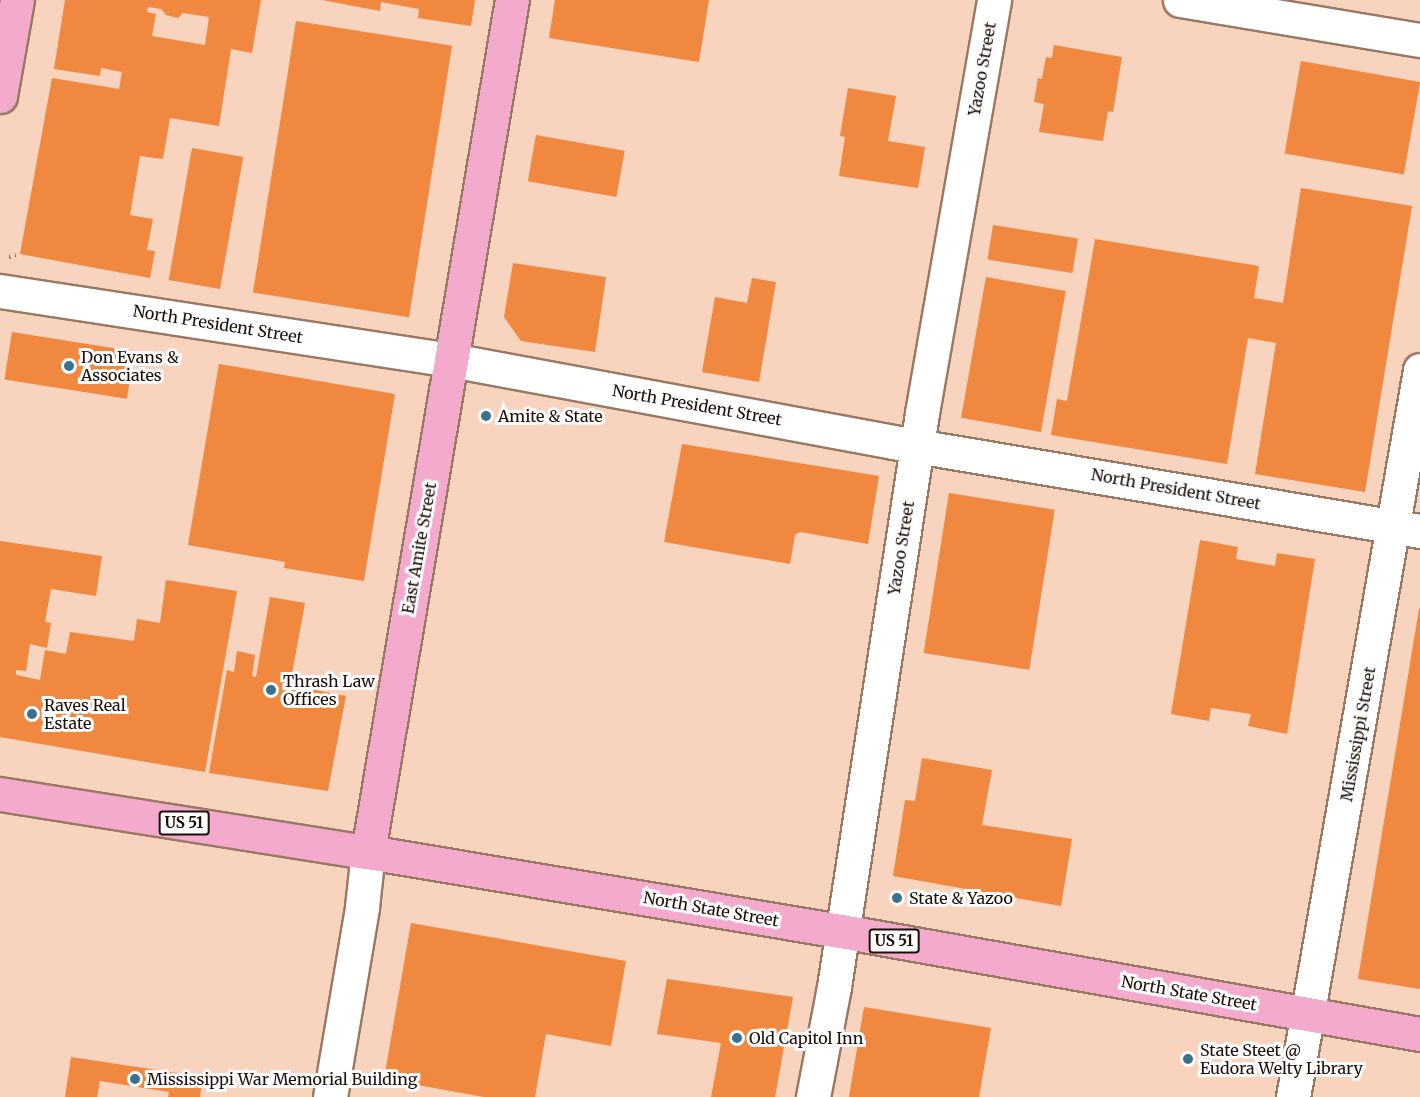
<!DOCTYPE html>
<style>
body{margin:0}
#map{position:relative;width:1420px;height:1097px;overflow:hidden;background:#f8d3bd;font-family:Merriweather,serif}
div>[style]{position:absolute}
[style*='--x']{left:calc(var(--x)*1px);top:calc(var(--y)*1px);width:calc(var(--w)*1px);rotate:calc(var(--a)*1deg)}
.building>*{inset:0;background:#f08840;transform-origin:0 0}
.path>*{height:4px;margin-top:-2px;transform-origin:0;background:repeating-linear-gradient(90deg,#8b7163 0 1.5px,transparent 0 6px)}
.roads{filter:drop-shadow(2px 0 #997864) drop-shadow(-2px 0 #997864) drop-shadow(0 2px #997864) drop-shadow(0 -2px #997864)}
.minor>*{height:33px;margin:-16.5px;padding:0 16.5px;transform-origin:16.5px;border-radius:16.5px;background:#fff}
.major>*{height:33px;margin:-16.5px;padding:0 16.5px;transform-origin:16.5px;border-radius:16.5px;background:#f3aacd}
.dots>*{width:16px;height:16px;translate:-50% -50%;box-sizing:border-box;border:3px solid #fcfcfc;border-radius:50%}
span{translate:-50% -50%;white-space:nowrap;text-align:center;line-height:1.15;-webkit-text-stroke:6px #fcfcfc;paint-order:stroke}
.shield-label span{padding:2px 4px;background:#fcfcfc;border:2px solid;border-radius:4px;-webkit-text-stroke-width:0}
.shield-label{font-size:15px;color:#1c0f08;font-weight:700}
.street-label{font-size:16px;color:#1c0f08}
.poi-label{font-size:16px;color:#1c0f08}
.left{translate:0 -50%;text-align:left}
</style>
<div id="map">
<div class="building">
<i style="clip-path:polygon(evenodd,65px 0,261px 0,252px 53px,231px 49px,219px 126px,170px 118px,163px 159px,140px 156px,130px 215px,153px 219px,147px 250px,155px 251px,150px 278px,20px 254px,52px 78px,119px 89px,122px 72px,101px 68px,100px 76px,54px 69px,65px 0,148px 7px,161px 9px,166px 15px,178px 18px,183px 13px,209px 17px,205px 45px,152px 36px,156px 14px,147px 12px,148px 7px)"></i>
<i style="clip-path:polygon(322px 0,475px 0,471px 26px,418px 18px,419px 9px,381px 2px,380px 11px)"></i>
<i style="clip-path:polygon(555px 0,709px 0,699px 62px,549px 38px)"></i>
<i style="left:296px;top:21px;width:158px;height:275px;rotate:9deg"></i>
<i style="clip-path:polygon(1054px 45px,1122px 57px,1113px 112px,1108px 111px,1103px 141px,1039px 132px,1044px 104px,1034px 102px,1038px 78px,1042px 79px,1046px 57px,1052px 58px)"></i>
<i style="left:1301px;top:61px;width:121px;height:94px;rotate:10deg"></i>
<i style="clip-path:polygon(848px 88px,896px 96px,888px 141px,925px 147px,918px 188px,839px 176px,845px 137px,840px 136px)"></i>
<i style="left:536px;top:135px;width:90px;height:47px;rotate:10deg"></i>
<i style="left:192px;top:148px;width:52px;height:134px;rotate:10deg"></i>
<i style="clip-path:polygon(1301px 188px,1412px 206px,1365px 492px,1255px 474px,1276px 343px,1248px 338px,1227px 464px,1051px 435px,1057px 399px,1067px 401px,1095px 239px,1259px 266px,1254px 298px,1283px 303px)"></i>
<i style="left:993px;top:225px;width:86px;height:35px;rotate:9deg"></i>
<i style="clip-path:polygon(513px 263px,606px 277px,595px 352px,521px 341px,504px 317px)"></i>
<i style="left:986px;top:277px;width:81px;height:143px;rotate:10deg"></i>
<i style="clip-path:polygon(752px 278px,776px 282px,759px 382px,702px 372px,715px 297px,747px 303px)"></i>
<i style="left:12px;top:332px;width:124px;height:48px;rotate:9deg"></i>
<i style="clip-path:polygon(219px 364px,395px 394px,364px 581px,284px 568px,285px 562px,188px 545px)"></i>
<i style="clip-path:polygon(682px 444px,879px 476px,868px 544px,800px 532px,795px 535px,790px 564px,664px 542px)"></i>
<i style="left:949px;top:493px;width:107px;height:162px;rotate:9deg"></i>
<i style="clip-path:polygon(1200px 540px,1238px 547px,1236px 559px,1275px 566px,1277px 553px,1315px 559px,1287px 734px,1248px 726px,1251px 714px,1211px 708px,1209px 721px,1171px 714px)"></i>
<i style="clip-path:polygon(0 541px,102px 556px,96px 596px,51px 589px,45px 622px,51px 623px,47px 648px,30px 644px,26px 671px,16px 670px,16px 675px,40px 680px,45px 650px,66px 654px,70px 632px,134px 641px,137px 619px,160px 623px,166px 580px,237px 591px,205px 772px,0 737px)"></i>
<i style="clip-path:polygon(270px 597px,305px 603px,290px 685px,346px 696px,328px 791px,209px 773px,227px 670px,234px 672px,237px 651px,255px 655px,252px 676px,256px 677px)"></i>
<i style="clip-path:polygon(1419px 609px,1420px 609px,1420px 989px,1358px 979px)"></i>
<i style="clip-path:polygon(922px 758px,992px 770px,982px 825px,1072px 839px,1061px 906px,893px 876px,905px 800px,915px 801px)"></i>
<i style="clip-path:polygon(411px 923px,626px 961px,611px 1046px,546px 1034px,535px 1097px,484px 1097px,384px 1079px)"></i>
<i style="clip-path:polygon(667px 979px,793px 997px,775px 1097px,711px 1097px,721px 1043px,657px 1034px)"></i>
<i style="clip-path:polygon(864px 1007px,991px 1028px,979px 1097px,849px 1097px)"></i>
<i style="clip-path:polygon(71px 1057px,203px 1077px,200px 1097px,168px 1097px,169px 1092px,100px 1081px,97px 1097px,65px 1097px)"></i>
</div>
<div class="path">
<i style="--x:9;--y:257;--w:7;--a:-16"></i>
</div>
<div class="roads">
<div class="minor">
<i style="--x:1180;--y:0;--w:243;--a:9.5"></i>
<i style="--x:0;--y:291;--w:456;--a:8.7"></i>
<i style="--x:451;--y:360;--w:450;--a:10.5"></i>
<i style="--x:893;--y:442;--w:534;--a:9.59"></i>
<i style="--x:330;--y:1097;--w:193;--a:-80.4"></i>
<i style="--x:362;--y:907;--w:55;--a:-83.8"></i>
<i style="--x:813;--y:1097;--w:112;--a:-79.2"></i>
<i style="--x:834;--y:987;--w:581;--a:-81.28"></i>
<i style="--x:922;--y:413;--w:419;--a:-80.1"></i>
<i style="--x:1293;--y:1097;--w:738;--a:-80.09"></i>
</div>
<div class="major">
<i style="--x:0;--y:96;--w:97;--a:-80"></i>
<i style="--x:0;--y:794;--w:373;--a:9"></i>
<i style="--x:368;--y:852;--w:480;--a:9.5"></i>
<i style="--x:841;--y:931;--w:588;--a:10.09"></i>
<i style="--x:368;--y:852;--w:864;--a:-80.41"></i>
</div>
</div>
<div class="dots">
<i style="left:69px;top:366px;background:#3a718c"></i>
<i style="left:486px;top:416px;background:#3a718c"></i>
<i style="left:271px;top:690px;background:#3a718c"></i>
<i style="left:32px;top:714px;background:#3a718c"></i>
<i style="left:897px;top:898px;background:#3a718c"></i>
<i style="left:737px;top:1038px;background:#3a718c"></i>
<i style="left:1188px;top:1059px;background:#3a718c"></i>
<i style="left:135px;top:1079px;background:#3a718c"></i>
</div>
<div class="shield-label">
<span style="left:184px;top:823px">US 51</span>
<span style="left:894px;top:941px">US 51</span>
</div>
<div class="street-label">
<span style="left:982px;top:69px;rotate:-80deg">Yazoo Street</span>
<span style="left:218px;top:324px;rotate:9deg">North President Street</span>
<span style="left:697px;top:405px;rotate:10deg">North President Street</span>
<span style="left:1176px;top:489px;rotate:10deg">North President Street</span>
<span style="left:419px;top:548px;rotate:-80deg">East Amite Street</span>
<span style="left:901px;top:548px;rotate:-81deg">Yazoo Street</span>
<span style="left:1358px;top:734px;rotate:-80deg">Mississippi Street</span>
<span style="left:711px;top:909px;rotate:10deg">North State Street</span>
<span style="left:1189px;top:993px;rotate:10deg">North State Street</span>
</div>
<div class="poi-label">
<span class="left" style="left:81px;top:366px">Don Evans &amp;<br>Associates</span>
<span class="left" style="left:498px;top:416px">Amite &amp; State</span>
<span class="left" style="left:283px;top:690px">Thrash Law<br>Offices</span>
<span class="left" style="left:44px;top:714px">Raves Real<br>Estate</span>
<span class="left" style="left:909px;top:898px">State &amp; Yazoo</span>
<span class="left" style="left:749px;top:1038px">Old Capitol Inn</span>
<span class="left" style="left:1200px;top:1059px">State Steet @<br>Eudora Welty Library</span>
<span class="left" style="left:147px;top:1079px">Mississippi War Memorial Building</span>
</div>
</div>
